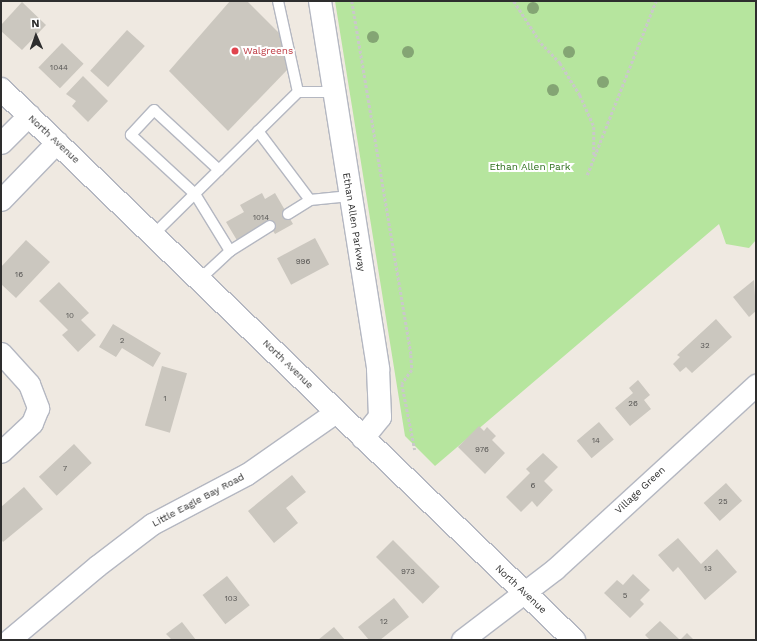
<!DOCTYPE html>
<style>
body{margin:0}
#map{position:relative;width:757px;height:641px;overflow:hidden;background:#efe9e1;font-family:"Work Sans",sans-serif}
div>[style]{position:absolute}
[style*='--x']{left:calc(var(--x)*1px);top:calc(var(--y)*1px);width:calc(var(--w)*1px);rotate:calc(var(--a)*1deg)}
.green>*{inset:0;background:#b6e59e}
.building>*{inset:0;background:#cbc7bf;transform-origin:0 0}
.path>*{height:2.5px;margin-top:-1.25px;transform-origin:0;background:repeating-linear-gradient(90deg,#c9c9c9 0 3px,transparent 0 5px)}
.roads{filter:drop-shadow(1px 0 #b4b7c1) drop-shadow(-1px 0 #b4b7c1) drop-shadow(0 1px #b4b7c1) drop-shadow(0 -1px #b4b7c1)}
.service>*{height:10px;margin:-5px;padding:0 5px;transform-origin:5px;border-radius:5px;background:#fff}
.minor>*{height:21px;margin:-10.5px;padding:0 10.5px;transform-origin:10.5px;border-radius:10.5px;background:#fff}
.tertiary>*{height:22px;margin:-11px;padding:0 11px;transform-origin:11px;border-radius:11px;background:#fff}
.secondary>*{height:22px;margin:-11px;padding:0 11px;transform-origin:11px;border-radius:11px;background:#fff}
.trees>*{width:12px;height:12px;margin:-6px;border-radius:50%;background:#84a574}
.dots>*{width:11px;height:11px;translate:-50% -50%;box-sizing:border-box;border:2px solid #fff;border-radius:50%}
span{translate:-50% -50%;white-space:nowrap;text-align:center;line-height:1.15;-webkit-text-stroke:4px #fff;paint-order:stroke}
.number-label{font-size:8px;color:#555452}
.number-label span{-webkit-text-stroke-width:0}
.health-label{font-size:10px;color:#be3a42}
.left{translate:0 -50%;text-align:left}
.street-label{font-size:10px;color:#2e2e2e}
.park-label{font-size:10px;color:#2c6e1b}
.frame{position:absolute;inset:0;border:2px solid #2e2e2e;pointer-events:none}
.north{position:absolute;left:16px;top:16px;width:40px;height:40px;-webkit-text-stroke:3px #fff;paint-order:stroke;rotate:358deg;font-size:11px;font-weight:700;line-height:16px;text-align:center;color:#2e2e2e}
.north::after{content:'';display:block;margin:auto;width:14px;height:18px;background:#2e2e2e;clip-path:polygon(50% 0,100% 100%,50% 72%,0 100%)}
</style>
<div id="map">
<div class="green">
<i style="clip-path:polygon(335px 1px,756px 1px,756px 240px,749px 248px,726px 244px,719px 224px,435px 466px,405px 436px)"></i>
</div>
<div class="building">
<i style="clip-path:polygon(230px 1px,247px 1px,280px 34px,289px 68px,228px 131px,169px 71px)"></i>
<i style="clip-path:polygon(22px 2px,46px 25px,22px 50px,1px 31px,1px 25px)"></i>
<i style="left:127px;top:30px;width:24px;height:55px;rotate:42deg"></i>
<i style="left:62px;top:43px;width:30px;height:34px;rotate:44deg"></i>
<i style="clip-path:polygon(83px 76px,108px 101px,88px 122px,72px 106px,76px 101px,66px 94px)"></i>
<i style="clip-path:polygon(262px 193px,265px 199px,275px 193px,293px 224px,275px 234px,269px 224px,238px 242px,226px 222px,244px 212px,240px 205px)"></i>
<i style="left:315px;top:238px;width:30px;height:43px;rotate:62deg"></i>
<i style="clip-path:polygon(26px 240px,50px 262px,16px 298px,1px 284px,1px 267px)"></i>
<i style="clip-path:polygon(754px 280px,756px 311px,749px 317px,733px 297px)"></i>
<i style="clip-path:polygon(59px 282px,89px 313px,81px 320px,96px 335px,78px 352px,62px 335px,68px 330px,39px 301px)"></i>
<i style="clip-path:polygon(716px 319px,732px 337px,692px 373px,686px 367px,680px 372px,673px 364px,680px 357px,677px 355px)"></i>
<i style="clip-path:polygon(113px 324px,161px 353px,153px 367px,122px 348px,116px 357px,99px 347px)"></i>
<i style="left:162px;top:366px;width:26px;height:62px;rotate:16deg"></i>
<i style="clip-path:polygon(638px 380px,650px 395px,644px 400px,651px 409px,630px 426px,615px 408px,633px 393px,629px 388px)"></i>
<i style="left:599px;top:422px;width:23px;height:29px;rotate:50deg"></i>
<i style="clip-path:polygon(479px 426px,484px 431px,487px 427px,496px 436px,492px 440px,505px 453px,485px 474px,458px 447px)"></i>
<i style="left:74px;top:444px;width:26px;height:48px;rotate:47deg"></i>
<i style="clip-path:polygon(543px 453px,558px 467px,544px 481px,553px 490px,537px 507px,532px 501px,521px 512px,506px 497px,530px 473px,526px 469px)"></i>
<i style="clip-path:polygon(292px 475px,306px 492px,286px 508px,298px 523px,274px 543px,248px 511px)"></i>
<i style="left:726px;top:483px;width:24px;height:30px;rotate:48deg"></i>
<i style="clip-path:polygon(24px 487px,43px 509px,3px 542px,1px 539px,1px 507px)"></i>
<i style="clip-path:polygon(678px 538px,701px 564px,717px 549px,737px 572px,705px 600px,678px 567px,673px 572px,658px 555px)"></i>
<i style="left:393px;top:540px;width:66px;height:24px;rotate:45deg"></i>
<i style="clip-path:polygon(633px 574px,650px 590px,640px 600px,644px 604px,630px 618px,604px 593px,617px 580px,623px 585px)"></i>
<i style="left:227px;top:576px;width:37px;height:31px;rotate:52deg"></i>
<i style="clip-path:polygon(394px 598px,409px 617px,380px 640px,369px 640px,358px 627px)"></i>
<i style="clip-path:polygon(660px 621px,680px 640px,687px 633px,694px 640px,650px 640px,645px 635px)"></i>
<i style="clip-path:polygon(182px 622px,196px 640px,172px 640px,166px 634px)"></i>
<i style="clip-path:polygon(334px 627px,345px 640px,318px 640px)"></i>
</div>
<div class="path">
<i style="--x:352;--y:1;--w:359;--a:80.5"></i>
<i style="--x:411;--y:355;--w:15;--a:86"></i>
<i style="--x:412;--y:370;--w:17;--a:126"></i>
<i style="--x:402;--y:384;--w:67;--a:78.9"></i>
<i style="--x:514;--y:1;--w:50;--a:57.3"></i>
<i style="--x:541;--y:43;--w:28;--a:46"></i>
<i style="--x:560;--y:63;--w:38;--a:58"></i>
<i style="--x:580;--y:95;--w:35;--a:66"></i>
<i style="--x:594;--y:127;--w:28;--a:90"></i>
<i style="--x:587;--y:175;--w:187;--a:-68.4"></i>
</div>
<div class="roads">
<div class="service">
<i style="--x:278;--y:1;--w:93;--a:77.6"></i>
<i style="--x:258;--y:131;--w:86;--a:53"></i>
<i style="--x:310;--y:200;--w:40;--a:-5.7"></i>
<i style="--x:219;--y:170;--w:88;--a:-137.3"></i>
<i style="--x:154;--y:110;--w:34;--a:133"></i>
<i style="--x:131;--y:135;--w:87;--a:42.7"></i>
<i style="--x:195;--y:194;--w:67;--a:58.4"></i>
<i style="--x:288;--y:214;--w:26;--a:-32"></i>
<i style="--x:154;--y:234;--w:202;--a:-44.6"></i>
<i style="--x:298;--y:92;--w:36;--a:0"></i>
<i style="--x:200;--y:279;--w:41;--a:-43"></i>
<i style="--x:230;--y:251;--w:47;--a:-32"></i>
</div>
<div class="minor">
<i style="--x:1;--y:143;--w:40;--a:-45"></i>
<i style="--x:1;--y:200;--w:81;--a:-46"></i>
<i style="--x:1;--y:353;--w:42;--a:47.9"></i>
<i style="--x:29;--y:384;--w:26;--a:69"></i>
<i style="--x:38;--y:408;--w:16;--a:112"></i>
<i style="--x:32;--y:423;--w:42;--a:136.9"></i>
<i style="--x:9;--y:640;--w:115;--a:-40.1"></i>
<i style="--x:97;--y:566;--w:69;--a:-37.4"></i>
<i style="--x:152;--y:524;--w:107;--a:-27.8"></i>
<i style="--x:247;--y:474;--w:108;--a:-34.9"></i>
<i style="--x:462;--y:640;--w:117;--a:-37.4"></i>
<i style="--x:555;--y:569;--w:273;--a:-42.5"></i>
</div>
<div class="tertiary">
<i style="--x:320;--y:1;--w:373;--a:81"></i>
<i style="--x:378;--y:369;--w:48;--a:87.6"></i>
<i style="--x:380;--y:417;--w:27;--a:129"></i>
</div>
<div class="secondary">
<i style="--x:1;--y:89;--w:795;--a:43.88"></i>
</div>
</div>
<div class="trees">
<i style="left:533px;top:8px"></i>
<i style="left:373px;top:37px"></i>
<i style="left:408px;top:52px"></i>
<i style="left:569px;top:52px"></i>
<i style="left:603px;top:82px"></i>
<i style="left:553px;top:90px"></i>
</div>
<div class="dots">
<i style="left:235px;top:51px;background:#e0444e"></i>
</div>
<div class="number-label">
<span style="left:59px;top:68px">1044</span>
<span style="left:261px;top:218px">1014</span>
<span style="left:303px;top:262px">996</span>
<span style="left:19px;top:275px">16</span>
<span style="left:70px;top:316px">10</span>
<span style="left:122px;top:341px">2</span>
<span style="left:705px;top:346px">32</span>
<span style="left:165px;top:399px">1</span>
<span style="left:633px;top:404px">26</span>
<span style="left:596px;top:441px">14</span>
<span style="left:482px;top:450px">976</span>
<span style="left:65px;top:469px">7</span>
<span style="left:533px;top:486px">6</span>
<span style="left:723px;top:502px">25</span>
<span style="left:708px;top:569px">13</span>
<span style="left:408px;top:572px">973</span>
<span style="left:625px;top:596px">5</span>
<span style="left:231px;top:599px">103</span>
<span style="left:384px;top:622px">12</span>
</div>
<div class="health-label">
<span class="left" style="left:243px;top:51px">Walgreens</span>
</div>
<div class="street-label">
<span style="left:54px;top:139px;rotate:43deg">North Avenue</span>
<span style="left:354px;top:222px;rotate:81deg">Ethan Allen Parkway</span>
<span style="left:288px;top:364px;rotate:44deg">North Avenue</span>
<span style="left:640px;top:490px;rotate:-43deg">Village Green</span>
<span style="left:198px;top:500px;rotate:-28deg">Little Eagle Bay Road</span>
<span style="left:521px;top:589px;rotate:43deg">North Avenue</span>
</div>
<div class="park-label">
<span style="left:530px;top:167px">Ethan Allen Park</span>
</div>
<div class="frame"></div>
<div class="north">N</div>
</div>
